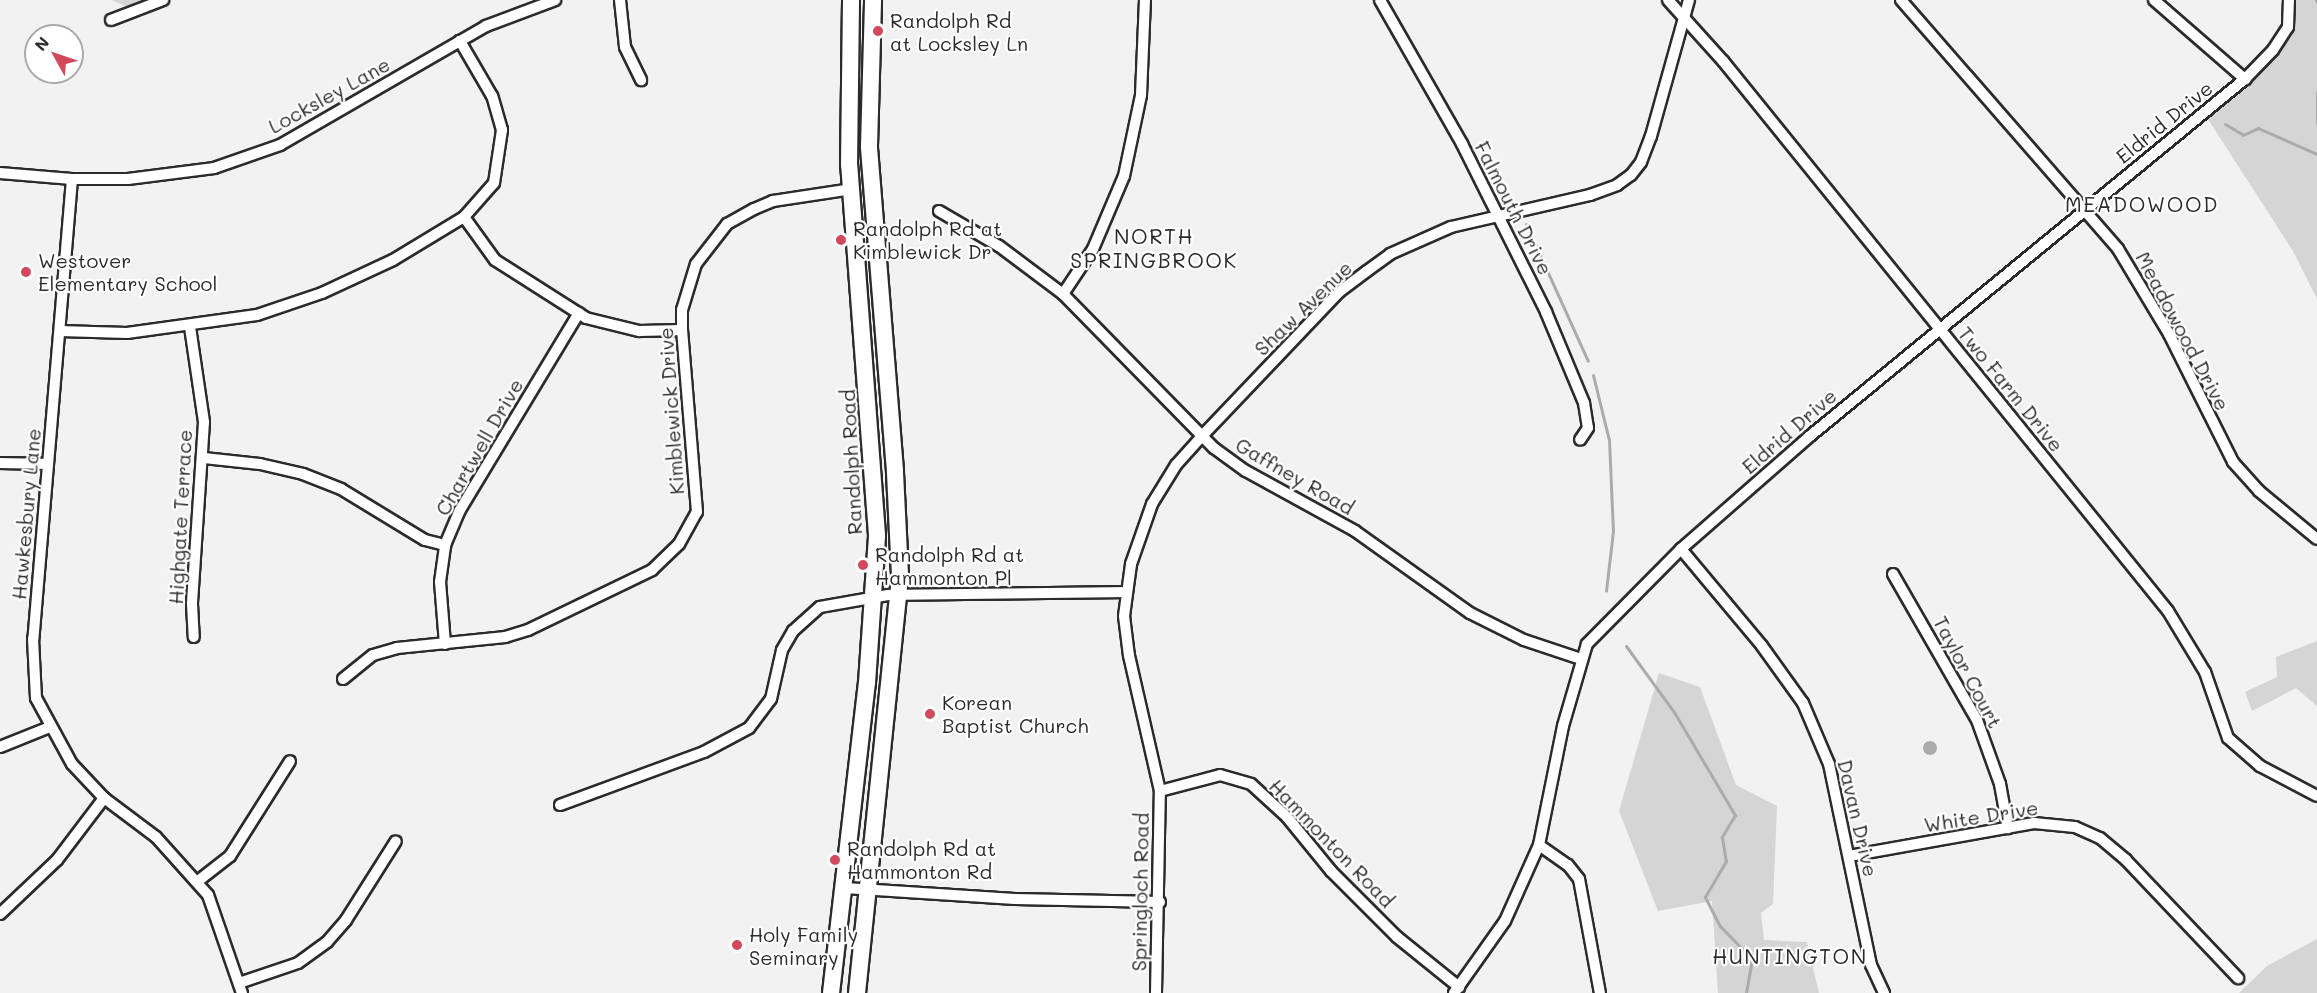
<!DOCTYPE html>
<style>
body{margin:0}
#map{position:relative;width:2317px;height:993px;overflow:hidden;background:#f2f2f2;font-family:Mali,sans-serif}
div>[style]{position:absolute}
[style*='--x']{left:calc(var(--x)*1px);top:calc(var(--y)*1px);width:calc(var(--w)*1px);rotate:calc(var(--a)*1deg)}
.green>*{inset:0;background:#d5d5d5}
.water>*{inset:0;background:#ababab}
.round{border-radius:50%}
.stream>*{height:3px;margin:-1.5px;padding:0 1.5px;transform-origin:1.5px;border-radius:1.5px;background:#ababab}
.roads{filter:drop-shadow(2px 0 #2b2b2b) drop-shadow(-2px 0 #2b2b2b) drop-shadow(0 2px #2b2b2b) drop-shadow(0 -2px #2b2b2b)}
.street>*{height:10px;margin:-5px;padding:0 5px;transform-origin:5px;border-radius:5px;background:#fff}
.primary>*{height:16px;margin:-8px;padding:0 8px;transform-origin:8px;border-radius:8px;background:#fff}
.dots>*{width:16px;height:16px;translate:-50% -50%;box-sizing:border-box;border:3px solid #fff;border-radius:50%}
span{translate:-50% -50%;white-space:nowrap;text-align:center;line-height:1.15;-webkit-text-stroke:4.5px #fff;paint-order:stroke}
.poi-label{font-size:20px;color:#2b2b2b}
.left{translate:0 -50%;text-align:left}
.street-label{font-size:20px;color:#2b2b2b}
.neighbourhood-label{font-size:21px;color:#2b2b2b;letter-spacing:1.5px}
.north{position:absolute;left:24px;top:24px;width:60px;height:60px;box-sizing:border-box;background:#fff;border:2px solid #aaa;border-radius:50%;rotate:310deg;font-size:16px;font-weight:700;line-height:24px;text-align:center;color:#2b2b2b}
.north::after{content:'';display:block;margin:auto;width:21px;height:27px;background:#d1495b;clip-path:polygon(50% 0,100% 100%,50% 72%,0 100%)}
</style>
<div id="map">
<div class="green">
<i style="clip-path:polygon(112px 0,149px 0,127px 7px)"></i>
<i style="clip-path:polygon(2289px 0,2317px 0,2317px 299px,2293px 251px,2204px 113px,2245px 79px,2288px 27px)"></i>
<i style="clip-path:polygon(2317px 641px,2317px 706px,2296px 688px,2252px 711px,2245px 692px,2277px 677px,2276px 657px)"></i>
<i style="clip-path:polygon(1659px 673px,1700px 687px,1736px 785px,1777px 806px,1773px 904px,1761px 913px,1764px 940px,1807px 942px,1819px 993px,1718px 993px,1712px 901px,1658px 911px,1619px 811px)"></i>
<i style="clip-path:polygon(2317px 939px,2317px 993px,2239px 993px,2267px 966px)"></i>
</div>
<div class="water">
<i class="round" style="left:1923px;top:741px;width:14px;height:14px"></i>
</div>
<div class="stream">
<i style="--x:2316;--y:0;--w:2;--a:63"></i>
<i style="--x:2317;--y:92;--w:31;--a:90"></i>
<i style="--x:2225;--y:124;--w:21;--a:31"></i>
<i style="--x:2243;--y:135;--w:17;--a:-25"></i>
<i style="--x:2258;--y:128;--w:64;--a:23.8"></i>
<i style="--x:1526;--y:224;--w:150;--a:65.7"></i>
<i style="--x:1593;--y:375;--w:67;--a:76.2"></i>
<i style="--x:1609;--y:440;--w:91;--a:87.5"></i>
<i style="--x:1613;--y:531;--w:60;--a:96.7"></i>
<i style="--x:1626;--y:646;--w:82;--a:54"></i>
<i style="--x:1674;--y:712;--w:120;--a:59.4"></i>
<i style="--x:1735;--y:815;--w:26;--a:121"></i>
<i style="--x:1722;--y:837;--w:24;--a:81"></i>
<i style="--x:1726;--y:861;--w:42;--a:120.3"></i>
<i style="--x:1705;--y:897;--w:33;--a:63"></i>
<i style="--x:1720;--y:926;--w:46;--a:45.9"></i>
<i style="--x:1752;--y:959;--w:35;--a:100"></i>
</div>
<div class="roads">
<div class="street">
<i style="--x:620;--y:0;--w:47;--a:83.9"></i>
<i style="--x:625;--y:47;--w:37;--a:64"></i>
<i style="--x:1380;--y:0;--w:166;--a:60.3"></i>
<i style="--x:1462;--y:144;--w:188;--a:63.4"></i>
<i style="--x:1546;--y:312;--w:99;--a:67.3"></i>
<i style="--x:1584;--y:403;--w:25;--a:81"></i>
<i style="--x:1588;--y:428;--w:14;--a:124"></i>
<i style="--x:1668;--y:0;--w:82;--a:48"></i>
<i style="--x:1723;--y:61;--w:707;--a:51.02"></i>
<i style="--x:2168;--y:611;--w:71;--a:58.8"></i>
<i style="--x:2205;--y:672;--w:70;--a:70.8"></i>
<i style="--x:2228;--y:738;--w:43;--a:41.2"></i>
<i style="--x:2260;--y:766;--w:64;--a:27.8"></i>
<i style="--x:1901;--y:0;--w:330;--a:48.9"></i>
<i style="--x:2118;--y:249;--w:99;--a:59"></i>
<i style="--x:2169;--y:334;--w:143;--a:63.4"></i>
<i style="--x:2233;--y:462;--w:39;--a:48"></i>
<i style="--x:2259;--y:491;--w:75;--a:39.6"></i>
<i style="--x:2154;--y:0;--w:121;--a:41"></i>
<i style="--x:111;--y:20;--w:56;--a:-21"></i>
<i style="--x:0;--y:173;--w:72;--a:4.8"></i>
<i style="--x:72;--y:179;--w:56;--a:0"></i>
<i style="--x:128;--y:179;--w:87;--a:-7.3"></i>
<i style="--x:214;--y:168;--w:70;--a:-19.2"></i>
<i style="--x:280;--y:145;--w:238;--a:-30"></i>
<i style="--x:486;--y:26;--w:74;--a:-20.6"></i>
<i style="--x:72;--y:179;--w:462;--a:94.8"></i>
<i style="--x:33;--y:639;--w:59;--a:87.1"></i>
<i style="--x:36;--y:698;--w:75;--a:61.4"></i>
<i style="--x:72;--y:764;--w:47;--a:46.7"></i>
<i style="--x:104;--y:798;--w:65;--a:36.9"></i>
<i style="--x:156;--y:837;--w:78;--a:48.1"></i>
<i style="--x:208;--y:895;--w:104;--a:70.9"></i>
<i style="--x:939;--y:211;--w:69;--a:30.3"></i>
<i style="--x:999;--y:246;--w:80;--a:36.9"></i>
<i style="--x:1063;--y:294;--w:216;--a:45.6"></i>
<i style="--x:1214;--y:448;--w:39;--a:36"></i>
<i style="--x:1246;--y:471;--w:124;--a:28.8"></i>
<i style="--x:1355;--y:531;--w:141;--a:35.5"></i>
<i style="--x:1470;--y:613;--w:60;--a:26.6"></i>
<i style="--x:1524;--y:640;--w:60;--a:18.4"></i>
<i style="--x:464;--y:217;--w:53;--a:54.2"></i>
<i style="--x:495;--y:260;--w:108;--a:32.5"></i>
<i style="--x:586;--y:318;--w:55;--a:13.8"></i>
<i style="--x:639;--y:331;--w:43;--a:-1.3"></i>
<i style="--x:1063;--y:294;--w:54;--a:-56.3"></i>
<i style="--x:1093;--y:249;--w:79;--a:-67"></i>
<i style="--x:1124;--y:176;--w:83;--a:-78.1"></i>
<i style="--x:1141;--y:95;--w:95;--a:-87.6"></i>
<i style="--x:190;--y:327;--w:96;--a:81.6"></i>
<i style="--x:204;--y:422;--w:182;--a:93.8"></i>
<i style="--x:192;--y:604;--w:33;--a:87"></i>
<i style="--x:60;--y:331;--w:67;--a:1.7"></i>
<i style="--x:127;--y:333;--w:131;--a:-7.9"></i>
<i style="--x:257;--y:315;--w:69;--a:-18.7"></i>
<i style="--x:322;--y:293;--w:78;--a:-24.9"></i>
<i style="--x:393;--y:260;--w:83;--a:-31.2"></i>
<i style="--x:464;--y:217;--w:45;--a:-48.6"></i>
<i style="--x:494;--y:183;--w:54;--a:-81.4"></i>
<i style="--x:502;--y:130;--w:35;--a:-106"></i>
<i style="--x:492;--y:96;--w:64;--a:-120.2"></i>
<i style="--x:204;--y:458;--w:56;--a:6.1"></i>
<i style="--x:260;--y:464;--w:44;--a:13.1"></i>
<i style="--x:303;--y:474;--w:41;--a:21.5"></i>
<i style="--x:341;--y:489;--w:98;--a:31.3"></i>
<i style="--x:425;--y:540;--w:21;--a:14"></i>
<i style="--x:0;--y:463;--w:48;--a:1.2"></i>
<i style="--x:1681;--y:549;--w:126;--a:50.1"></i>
<i style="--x:1762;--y:646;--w:70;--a:54.3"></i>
<i style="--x:1803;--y:703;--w:66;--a:66.9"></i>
<i style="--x:1829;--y:764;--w:205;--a:78.2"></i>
<i style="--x:1871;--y:965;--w:31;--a:65"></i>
<i style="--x:1893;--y:574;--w:168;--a:60.1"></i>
<i style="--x:1977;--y:720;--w:68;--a:70.2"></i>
<i style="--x:2000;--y:784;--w:45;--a:79.7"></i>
<i style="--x:445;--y:644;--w:62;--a:-94.6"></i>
<i style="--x:440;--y:582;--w:37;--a:-82"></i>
<i style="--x:445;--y:545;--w:38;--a:-67"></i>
<i style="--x:460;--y:510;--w:230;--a:-58.9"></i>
<i style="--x:343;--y:679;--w:38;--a:-39"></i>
<i style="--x:373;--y:655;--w:25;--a:-16"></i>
<i style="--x:397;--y:648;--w:109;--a:-5.8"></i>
<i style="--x:505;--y:637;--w:24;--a:-17"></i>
<i style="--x:528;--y:630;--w:138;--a:-25.8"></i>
<i style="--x:652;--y:570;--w:37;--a:-44"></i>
<i style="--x:679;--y:544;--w:37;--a:-61"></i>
<i style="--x:697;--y:512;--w:183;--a:-94.7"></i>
<i style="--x:682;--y:330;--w:20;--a:-90"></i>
<i style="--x:682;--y:310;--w:48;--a:-73.1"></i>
<i style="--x:696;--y:264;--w:51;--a:-52.2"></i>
<i style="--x:727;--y:224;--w:31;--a:-29"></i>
<i style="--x:754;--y:209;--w:21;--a:-23"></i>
<i style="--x:773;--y:201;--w:80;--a:-8.6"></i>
<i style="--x:0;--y:747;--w:54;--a:-21.8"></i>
<i style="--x:1160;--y:791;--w:62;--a:-14.9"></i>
<i style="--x:1220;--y:775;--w:32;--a:16"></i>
<i style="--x:1251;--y:784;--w:49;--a:42.5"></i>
<i style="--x:1287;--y:817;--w:70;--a:50.8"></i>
<i style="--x:1331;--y:871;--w:93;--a:45"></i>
<i style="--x:1397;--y:937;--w:80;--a:38.9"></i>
<i style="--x:560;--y:805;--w:153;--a:-20.2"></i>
<i style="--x:704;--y:752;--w:51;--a:-28.1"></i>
<i style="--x:749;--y:728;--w:36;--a:-53"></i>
<i style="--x:771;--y:699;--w:50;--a:-77.3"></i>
<i style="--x:782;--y:650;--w:22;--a:-60"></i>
<i style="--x:793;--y:631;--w:36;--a:-42"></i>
<i style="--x:820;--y:607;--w:69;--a:-10"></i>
<i style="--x:888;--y:595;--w:237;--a:-0.7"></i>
<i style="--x:1539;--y:845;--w:35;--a:35"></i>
<i style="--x:1568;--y:865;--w:18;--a:52"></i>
<i style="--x:1579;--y:879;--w:116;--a:79.6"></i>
<i style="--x:1849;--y:856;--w:188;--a:-10.1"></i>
<i style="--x:2034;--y:823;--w:41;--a:5.6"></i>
<i style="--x:2075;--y:827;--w:27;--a:24"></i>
<i style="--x:2100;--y:838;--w:34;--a:40"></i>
<i style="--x:2126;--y:860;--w:163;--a:46.5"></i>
<i style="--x:198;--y:881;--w:41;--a:-38"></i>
<i style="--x:230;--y:856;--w:112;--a:-57.7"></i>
<i style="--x:845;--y:888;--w:170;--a:3.7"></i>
<i style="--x:1015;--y:899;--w:145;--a:1.2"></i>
<i style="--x:0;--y:914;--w:79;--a:-43.5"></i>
<i style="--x:57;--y:860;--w:78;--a:-52.8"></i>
<i style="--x:239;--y:983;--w:62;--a:-18.7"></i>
<i style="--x:298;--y:963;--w:36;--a:-36"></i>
<i style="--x:327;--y:942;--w:29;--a:-49"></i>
<i style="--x:346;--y:920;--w:93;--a:-57.7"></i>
<i style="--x:1156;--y:993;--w:202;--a:-88.9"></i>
<i style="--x:1160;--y:791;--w:139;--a:-102.9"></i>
<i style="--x:1129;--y:656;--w:40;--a:-97.1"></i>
<i style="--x:1124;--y:616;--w:52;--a:-82.3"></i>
<i style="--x:1131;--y:564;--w:64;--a:-70.7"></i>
<i style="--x:1152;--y:504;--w:46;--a:-58.4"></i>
<i style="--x:1176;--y:465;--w:39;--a:-48"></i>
<i style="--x:1202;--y:436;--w:199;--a:-46.4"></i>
<i style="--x:1339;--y:292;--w:35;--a:-37"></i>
<i style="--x:1367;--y:271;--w:29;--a:-36"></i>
<i style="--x:1390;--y:254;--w:67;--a:-23.9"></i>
<i style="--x:1451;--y:227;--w:143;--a:-13"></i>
<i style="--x:1590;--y:195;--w:29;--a:-20"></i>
<i style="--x:1617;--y:185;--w:17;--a:-36"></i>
<i style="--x:1631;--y:175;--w:16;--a:-52"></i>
<i style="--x:1641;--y:162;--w:28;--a:-69"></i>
<i style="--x:1651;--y:136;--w:141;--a:-74.4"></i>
<i style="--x:1454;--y:993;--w:88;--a:-54.7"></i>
<i style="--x:1505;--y:921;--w:83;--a:-65.9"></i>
<i style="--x:1539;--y:845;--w:121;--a:-78.6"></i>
<i style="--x:1563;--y:726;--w:85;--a:-73.7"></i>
<i style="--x:1587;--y:644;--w:134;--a:-45.3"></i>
<i style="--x:1681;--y:549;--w:171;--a:-41.2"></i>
<i style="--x:1810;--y:436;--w:563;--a:-39.38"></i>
<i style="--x:2245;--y:79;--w:40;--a:-46"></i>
<i style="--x:2273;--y:50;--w:27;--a:-57"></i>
<i style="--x:2288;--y:27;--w:27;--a:-88"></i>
</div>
<div class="primary">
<i style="--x:831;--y:993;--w:312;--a:-83.4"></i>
<i style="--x:867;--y:683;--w:148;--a:-86.1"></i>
<i style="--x:877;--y:535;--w:371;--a:-94.3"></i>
<i style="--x:849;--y:165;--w:165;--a:-89.3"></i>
<i style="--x:857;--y:993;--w:420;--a:-84.1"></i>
<i style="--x:900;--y:575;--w:104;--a:-92.8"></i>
<i style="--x:895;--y:471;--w:326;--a:-94.6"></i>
<i style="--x:869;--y:146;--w:146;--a:-88.4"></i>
</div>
</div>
<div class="dots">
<i style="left:878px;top:31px;background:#d1495b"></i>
<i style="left:841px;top:240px;background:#d1495b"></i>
<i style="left:26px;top:272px;background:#d1495b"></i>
<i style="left:863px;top:565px;background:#d1495b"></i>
<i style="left:930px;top:714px;background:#d1495b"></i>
<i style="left:835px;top:860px;background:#d1495b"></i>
<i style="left:737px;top:945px;background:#d1495b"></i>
</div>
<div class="poi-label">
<span class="left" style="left:890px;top:32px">Randolph Rd<br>at Locksley Ln</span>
<span class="left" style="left:853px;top:240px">Randolph Rd at<br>Kimblewick Dr</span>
<span class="left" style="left:38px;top:272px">Westover<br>Elementary School</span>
<span class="left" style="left:875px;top:566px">Randolph Rd at<br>Hammonton Pl</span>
<span class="left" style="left:942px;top:714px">Korean<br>Baptist Church</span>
<span class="left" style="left:847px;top:860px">Randolph Rd at<br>Hammonton Rd</span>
<span class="left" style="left:749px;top:946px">Holy Family<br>Seminary</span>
</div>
<div class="street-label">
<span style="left:329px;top:95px;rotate:-29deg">Locksley Lane</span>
<span style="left:2164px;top:122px;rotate:-39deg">Eldrid Drive</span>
<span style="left:1514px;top:208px;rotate:63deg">Falmouth Drive</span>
<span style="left:1303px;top:308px;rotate:-44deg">Shaw Avenue</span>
<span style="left:2183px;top:331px;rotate:62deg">Meadowood Drive</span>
<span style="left:2011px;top:389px;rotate:51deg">Two Farm Drive</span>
<span style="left:671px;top:411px;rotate:-94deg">Kimblewick Drive</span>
<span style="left:1789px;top:431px;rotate:-41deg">Eldrid Drive</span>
<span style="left:479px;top:447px;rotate:-60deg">Chartwell Drive</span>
<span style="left:851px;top:462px;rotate:-93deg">Randolph Road</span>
<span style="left:1295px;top:476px;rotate:30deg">Gaffney Road</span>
<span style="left:26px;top:514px;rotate:-85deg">Hawkesbury Lane</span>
<span style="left:180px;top:517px;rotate:-87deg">Highgate Terrace</span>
<span style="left:1968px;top:672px;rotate:62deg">Taylor Court</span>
<span style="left:1981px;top:816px;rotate:-9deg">White Drive</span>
<span style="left:1858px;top:818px;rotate:77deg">Davan Drive</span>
<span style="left:1332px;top:843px;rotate:46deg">Hammonton Road</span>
<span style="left:1140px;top:892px;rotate:-89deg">Springloch Road</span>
</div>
<div class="neighbourhood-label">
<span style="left:2142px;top:204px">MEADOWOOD</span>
<span style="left:1154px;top:248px">NORTH<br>SPRINGBROOK</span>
<span style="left:1790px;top:956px">HUNTINGTON</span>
</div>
<div class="north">N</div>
</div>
